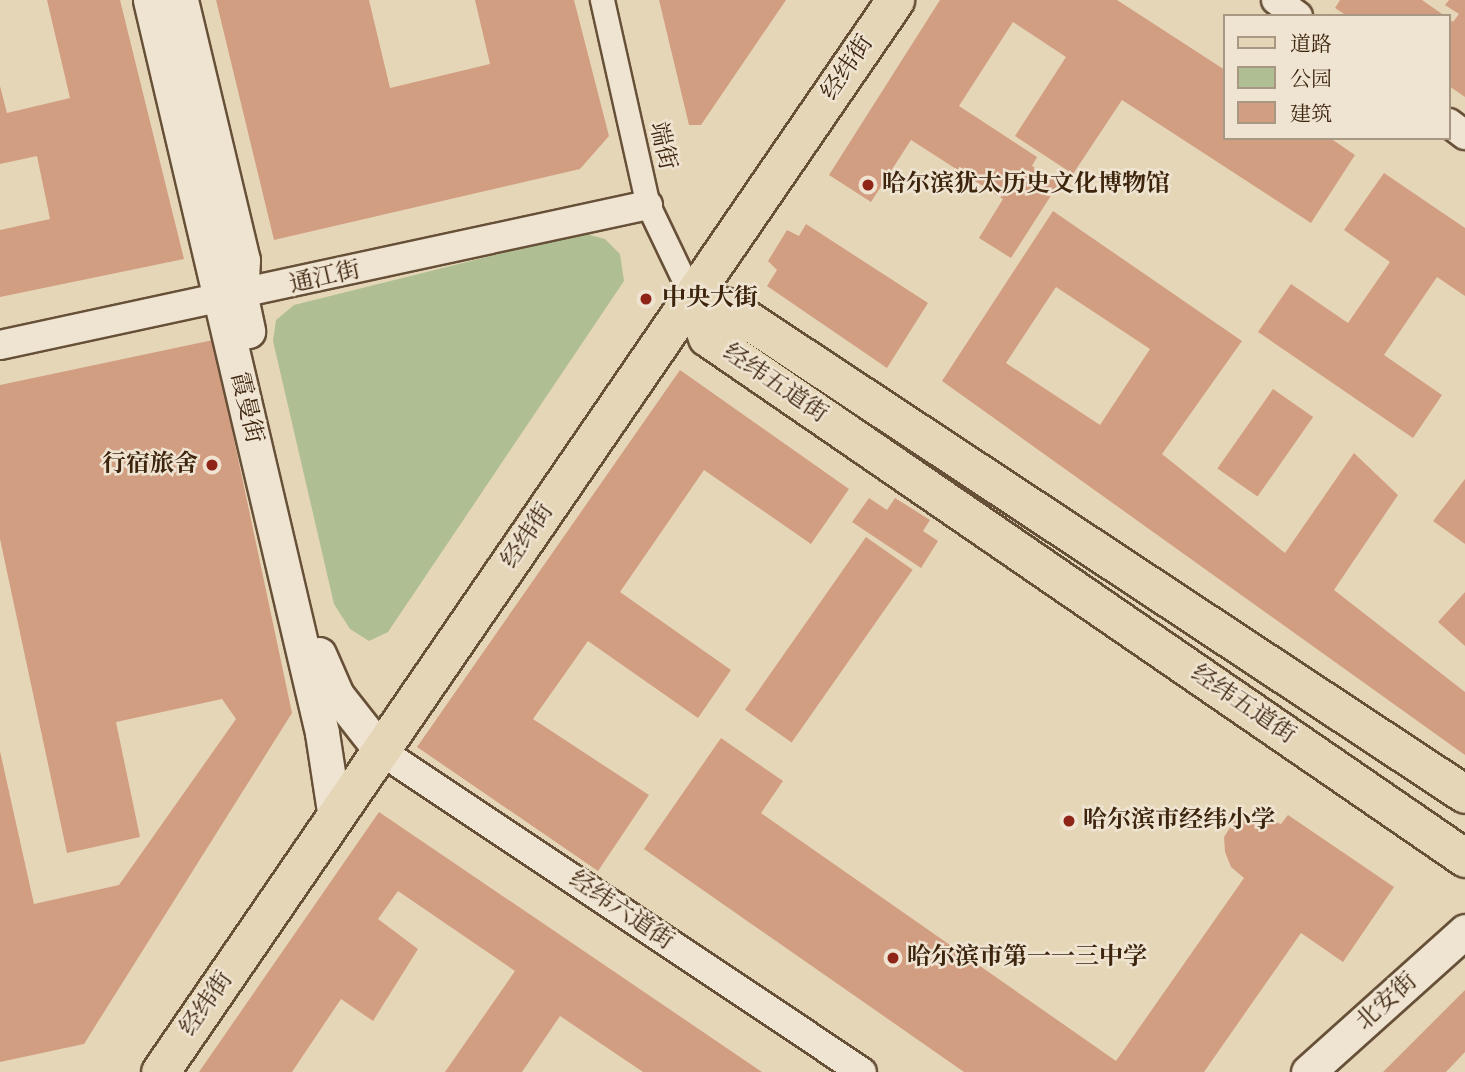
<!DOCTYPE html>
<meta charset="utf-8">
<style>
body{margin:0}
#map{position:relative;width:1465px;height:1072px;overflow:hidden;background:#e6d6b8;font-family:"IM FELL English","Noto Serif SC",serif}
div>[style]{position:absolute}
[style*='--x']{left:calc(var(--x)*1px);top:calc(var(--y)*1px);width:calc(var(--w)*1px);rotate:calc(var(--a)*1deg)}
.green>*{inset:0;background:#b0bf93}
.building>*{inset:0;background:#d29e82;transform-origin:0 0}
.roads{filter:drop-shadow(2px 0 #675038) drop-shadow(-2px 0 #675038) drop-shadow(0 2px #675038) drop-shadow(0 -2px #675038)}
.minor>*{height:23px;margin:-11.5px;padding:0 11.5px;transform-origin:11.5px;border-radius:11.5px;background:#efe4d1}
.tertiary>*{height:28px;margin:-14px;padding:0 14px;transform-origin:14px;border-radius:14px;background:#efe4d1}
.secondary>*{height:33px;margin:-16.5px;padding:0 16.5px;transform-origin:16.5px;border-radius:16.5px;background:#efe4d1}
.primary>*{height:37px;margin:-18.5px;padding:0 18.5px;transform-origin:18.5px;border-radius:18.5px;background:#e6d6b8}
.dots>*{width:19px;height:19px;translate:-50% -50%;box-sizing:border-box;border:4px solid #efe4d1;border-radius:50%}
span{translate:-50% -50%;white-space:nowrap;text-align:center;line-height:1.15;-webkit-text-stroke:5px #efe4d1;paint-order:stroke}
.street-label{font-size:24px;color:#3d240d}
.poi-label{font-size:24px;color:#3d240d;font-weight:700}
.left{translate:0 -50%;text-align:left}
.right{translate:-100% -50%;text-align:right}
.legend{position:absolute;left:1223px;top:14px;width:228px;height:126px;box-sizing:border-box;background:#efe4d1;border:2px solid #a89783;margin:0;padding:9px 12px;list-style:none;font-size:21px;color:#3d240d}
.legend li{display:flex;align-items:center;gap:14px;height:35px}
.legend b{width:35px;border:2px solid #a89783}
</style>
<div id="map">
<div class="green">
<i style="clip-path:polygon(583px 233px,605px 239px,620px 254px,624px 281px,388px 632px,369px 641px,350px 629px,334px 604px,273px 341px,276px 320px,294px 305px)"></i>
</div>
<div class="building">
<i style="clip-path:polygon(47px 0,120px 0,184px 259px,0 297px,0 230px,50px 219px,37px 156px,0 164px,0 86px,7px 113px,70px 98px)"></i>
<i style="clip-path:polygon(216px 0,369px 0,390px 88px,490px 64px,475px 0,574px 0,609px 136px,580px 169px,274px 240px)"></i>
<i style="clip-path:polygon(659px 0,786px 0,701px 125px,689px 125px)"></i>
<i style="clip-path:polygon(940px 0,1117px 0,1225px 70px,1225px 138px,1330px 138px,1355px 155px,1311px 223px,1122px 100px,1073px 174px,1015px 136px,1066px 57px,1013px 22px,959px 106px,1037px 157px,1032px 166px,1059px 183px,1011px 258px,979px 238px,1003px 199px,911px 140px,871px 202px,829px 175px)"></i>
<i style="clip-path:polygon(1340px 0,1422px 0,1445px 16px,1347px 16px,1335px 8px)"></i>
<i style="clip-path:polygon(1449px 0,1465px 0,1465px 97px,1449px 86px,1449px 19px,1453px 22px,1459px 14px,1445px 5px)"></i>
<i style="clip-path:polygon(1384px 173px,1465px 228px,1465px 296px,1437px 277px,1384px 355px,1442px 395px,1413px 438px,1258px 332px,1291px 284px,1348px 323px,1390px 262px,1344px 230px)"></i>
<i style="clip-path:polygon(evenodd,1053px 211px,1242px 341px,1162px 454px,1285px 553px,1354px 453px,1398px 495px,1334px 590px,1465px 692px,1465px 755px,942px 381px,1053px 211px,1056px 287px,1150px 349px,1100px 425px,1006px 363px,1056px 287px)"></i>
<i style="clip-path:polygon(806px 224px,928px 303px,887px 368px,767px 286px,777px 270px,768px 261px,787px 230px,799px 236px)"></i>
<i style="clip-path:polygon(213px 340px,292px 713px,84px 1044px,0 1062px,0 751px,34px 904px,119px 885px,236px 719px,222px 699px,116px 722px,140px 837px,67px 853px,0 539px,0 385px)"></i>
<i style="clip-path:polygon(680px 370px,849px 489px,811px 544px,704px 470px,620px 592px,731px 670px,698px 718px,588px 641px,533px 719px,649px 795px,598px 871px,417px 747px)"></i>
<i style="left:1273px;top:389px;width:49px;height:97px;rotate:35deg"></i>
<i style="clip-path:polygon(1465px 479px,1465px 544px,1433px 521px)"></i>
<i style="clip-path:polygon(869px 498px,887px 510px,895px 498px,930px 520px,923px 531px,938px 541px,921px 568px,852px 522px)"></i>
<i style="left:866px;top:537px;width:57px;height:211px;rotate:35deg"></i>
<i style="clip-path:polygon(1465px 592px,1465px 646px,1438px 622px)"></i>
<i style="clip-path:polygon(721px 738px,783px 781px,761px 813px,1116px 1061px,1244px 878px,1231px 867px,1225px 852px,1224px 837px,1236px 818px,1257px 816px,1281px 824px,1288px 815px,1394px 887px,1343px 962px,1301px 933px,1204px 1072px,964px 1072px,644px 849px)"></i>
<i style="clip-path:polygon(379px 812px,762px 1072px,643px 1072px,560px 1016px,522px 1072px,445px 1072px,515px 971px,398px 891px,378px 919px,418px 949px,373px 1021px,341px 999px,292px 1072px,199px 1072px)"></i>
<i style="clip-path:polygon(1465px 990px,1465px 1052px,1446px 1072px,1383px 1072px)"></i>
</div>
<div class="roads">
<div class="minor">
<i style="--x:602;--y:0;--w:210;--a:77.4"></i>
<i style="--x:648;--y:205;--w:102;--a:64.4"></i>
</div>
<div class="tertiary">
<i style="--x:1276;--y:0;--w:27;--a:36"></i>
<i style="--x:1449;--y:123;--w:20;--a:37"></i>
<i style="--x:0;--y:345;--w:663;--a:-12.19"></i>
<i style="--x:381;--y:751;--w:578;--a:33.72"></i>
</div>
<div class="secondary">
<i style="--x:150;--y:0;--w:753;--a:76.79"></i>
<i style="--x:322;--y:733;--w:86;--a:81.3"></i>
<i style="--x:181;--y:0;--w:267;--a:76.6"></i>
<i style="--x:243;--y:260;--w:37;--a:93"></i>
<i style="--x:241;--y:297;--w:35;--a:78"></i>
<i style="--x:319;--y:654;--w:45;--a:66.3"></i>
<i style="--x:337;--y:695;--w:71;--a:51.8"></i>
<i style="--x:1308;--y:1072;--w:211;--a:-41.9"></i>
</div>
<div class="primary">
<i style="--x:692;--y:297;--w:43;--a:69.4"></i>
<i style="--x:707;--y:337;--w:920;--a:34.5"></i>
<i style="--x:692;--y:297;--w:37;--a:16"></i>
<i style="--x:728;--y:307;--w:883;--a:33.46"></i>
<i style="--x:160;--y:1072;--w:1300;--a:-55.56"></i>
</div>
</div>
<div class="dots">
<i style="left:868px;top:185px;background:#8f2418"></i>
<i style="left:646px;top:299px;background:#8f2418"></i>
<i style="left:212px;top:465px;background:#8f2418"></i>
<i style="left:1069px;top:821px;background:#8f2418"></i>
<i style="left:893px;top:958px;background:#8f2418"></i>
</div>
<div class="street-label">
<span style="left:848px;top:68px;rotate:-56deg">经纬街</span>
<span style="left:662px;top:146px;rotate:77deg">端街</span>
<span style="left:325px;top:278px;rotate:-13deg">通江街</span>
<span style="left:775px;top:384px;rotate:34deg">经纬五道街</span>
<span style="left:246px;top:408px;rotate:77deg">霞曼街</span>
<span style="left:528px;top:536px;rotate:-56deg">经纬街</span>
<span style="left:1243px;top:705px;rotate:34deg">经纬五道街</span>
<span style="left:621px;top:911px;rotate:34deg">经纬六道街</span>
<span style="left:1387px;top:1002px;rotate:-42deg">北安街</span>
<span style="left:207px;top:1004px;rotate:-55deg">经纬街</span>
</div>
<div class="poi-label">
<span class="left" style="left:882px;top:185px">哈尔滨犹太历史文化博物馆</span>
<span class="left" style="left:662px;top:299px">中央大街</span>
<span class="right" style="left:198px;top:465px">行宿旅舍</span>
<span class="left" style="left:1083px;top:821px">哈尔滨市经纬小学</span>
<span class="left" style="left:907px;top:958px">哈尔滨市第一一三中学</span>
</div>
<ul class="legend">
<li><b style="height:9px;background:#e6d6b8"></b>道路</li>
<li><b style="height:19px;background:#b0bf93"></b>公园</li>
<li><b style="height:19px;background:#d29e82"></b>建筑</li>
</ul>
</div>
